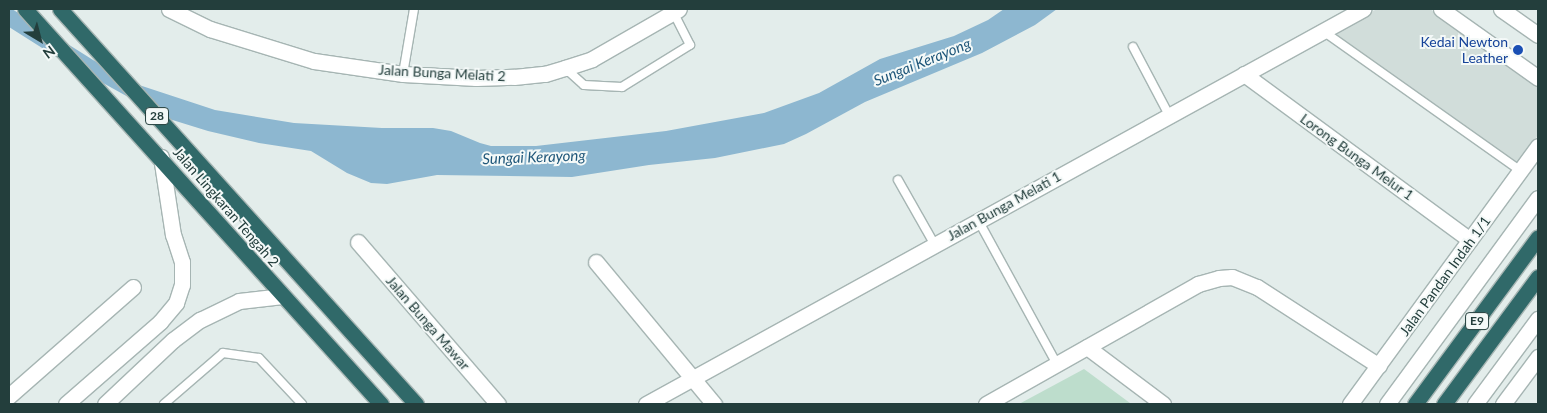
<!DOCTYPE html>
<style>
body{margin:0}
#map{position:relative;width:1547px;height:413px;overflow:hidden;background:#e3edeb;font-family:Lato,sans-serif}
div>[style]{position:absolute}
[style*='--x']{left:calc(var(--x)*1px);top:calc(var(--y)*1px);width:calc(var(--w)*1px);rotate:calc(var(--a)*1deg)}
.built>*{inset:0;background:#d1ddda}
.green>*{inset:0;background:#bdddcc}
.water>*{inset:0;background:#8db7d0}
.roads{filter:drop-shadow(1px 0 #a6b5b3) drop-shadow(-1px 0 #a6b5b3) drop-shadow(0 1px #a6b5b3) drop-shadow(0 -1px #a6b5b3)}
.lane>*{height:8px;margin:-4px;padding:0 4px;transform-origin:4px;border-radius:4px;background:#fff}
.street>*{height:15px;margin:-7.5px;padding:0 7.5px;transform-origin:7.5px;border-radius:7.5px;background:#fff}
.secondary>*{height:15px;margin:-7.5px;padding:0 7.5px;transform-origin:7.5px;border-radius:7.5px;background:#fff}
.highway>*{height:15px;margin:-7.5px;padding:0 7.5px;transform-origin:7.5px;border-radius:7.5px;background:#306969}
.dots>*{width:14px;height:14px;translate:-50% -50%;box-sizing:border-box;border:2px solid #f4f9f8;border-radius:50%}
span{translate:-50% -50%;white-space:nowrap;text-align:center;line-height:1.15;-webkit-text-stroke:4px #f4f9f8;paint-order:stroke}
.shield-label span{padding:1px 4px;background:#f4f9f8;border:1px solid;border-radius:4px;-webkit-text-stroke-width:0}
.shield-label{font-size:12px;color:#233e3c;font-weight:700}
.transit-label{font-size:14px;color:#164399}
.right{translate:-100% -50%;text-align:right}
.street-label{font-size:14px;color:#233e3c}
.water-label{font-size:15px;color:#1e5679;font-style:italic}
.frame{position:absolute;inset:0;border:10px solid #233e3c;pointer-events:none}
.north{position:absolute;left:15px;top:15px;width:50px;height:50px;-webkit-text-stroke:4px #f4f9f8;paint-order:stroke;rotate:143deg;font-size:14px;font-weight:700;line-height:20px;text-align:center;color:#233e3c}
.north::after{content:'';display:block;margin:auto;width:18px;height:22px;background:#233e3c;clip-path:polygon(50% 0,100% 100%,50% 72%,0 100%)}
</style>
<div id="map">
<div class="built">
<i style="clip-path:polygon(1377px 9px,1430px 9px,1538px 87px,1538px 135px,1518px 163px,1333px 33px)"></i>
</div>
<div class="green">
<i style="clip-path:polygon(1084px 369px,1130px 403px,1129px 404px,1019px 404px)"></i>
</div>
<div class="water">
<i style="clip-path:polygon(9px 9px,12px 9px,109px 70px,139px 85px,215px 110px,294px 123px,382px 128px,433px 128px,451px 131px,480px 143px,491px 146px,536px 146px,666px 131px,764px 113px,819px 93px,880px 59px,954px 36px,988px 20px,1004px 9px,1057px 9px,1035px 25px,982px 53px,865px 102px,806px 134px,784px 144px,715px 158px,649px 165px,572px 177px,437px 175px,387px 184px,371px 183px,347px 173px,311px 151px,259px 143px,208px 131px,166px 118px,58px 58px,9px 27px)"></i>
</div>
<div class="roads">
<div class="lane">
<i style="--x:1323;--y:31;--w:242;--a:35.3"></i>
<i style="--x:1133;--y:47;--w:77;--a:62.1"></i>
<i style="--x:565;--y:68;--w:25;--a:42"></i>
<i style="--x:584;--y:85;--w:38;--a:3"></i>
<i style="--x:622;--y:87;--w:80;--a:-31.7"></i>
<i style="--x:690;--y:45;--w:37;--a:-117"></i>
<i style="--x:403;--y:74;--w:66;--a:-80.4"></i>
<i style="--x:898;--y:180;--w:75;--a:60.4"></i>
<i style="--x:978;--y:220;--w:164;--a:61.3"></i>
<i style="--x:164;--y:404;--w:78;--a:-40.8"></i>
<i style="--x:223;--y:353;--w:36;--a:8"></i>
<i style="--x:259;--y:358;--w:63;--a:46.9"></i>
</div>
<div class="street">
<i style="--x:169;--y:9;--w:46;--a:26"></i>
<i style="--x:210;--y:29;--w:109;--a:17.1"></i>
<i style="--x:314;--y:61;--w:90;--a:8.3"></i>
<i style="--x:403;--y:74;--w:73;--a:3.1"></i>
<i style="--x:476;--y:78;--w:38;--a:-2"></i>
<i style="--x:514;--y:77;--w:31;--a:-6"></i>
<i style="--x:545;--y:74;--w:21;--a:-17"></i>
<i style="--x:565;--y:68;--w:28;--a:-18"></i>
<i style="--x:592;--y:59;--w:100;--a:-29.9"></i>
<i style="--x:1441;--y:9;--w:119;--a:35.4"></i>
<i style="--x:1244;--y:74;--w:280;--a:36.3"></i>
<i style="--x:358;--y:242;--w:214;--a:49.2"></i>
<i style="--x:596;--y:262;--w:185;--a:50.3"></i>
<i style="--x:1087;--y:347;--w:95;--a:36.9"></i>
<i style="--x:9;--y:396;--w:165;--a:-41.3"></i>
<i style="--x:646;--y:404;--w:819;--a:-28.85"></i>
<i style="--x:986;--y:404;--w:244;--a:-29.5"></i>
<i style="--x:1198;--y:284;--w:22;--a:-16"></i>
<i style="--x:1219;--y:278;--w:13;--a:-4"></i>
<i style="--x:1232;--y:277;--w:27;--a:22"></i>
<i style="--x:1257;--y:287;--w:145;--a:32.9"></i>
<i style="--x:1350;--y:404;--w:319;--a:-53.9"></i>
<i style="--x:1503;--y:404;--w:59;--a:-53.3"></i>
</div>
<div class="secondary">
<i style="--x:1501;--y:9;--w:45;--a:35.1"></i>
<i style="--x:66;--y:404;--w:125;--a:-41.1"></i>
<i style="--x:160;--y:322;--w:25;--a:-50"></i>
<i style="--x:176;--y:303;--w:19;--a:-72"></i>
<i style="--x:182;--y:285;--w:23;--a:-90"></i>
<i style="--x:182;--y:262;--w:28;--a:-108"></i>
<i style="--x:173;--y:235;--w:79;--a:-98.7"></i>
<i style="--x:105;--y:404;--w:93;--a:-43.3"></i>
<i style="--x:173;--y:340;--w:34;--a:-37"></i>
<i style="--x:200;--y:320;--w:43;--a:-26"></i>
<i style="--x:239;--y:301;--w:44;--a:-6.5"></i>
<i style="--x:1387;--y:404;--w:255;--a:-53.8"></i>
<i style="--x:1475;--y:404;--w:106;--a:-53.5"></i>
</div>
<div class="highway">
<i style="--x:25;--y:9;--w:532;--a:47.97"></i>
<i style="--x:60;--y:9;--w:532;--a:47.97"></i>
<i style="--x:1415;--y:404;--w:207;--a:-53.6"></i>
<i style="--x:1444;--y:404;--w:158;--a:-53.5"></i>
</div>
</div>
<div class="dots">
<i style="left:1518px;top:50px;background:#1a4fb4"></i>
</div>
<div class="shield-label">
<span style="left:157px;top:116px">28</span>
<span style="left:1477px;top:321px">E9</span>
</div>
<div class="transit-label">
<span class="right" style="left:1508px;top:50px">Kedai Newton<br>Leather</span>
</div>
<div class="street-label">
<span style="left:442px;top:73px;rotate:3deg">Jalan Bunga Melati 2</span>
<span style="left:1357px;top:157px;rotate:36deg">Lorong Bunga Melur 1</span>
<span style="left:1004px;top:206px;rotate:-29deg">Jalan Bunga Melati 1</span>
<span style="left:226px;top:207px;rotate:49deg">Jalan Lingkaran Tengah 2</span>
<span style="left:1445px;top:276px;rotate:-54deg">Jalan Pandan Indah 1/1</span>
<span style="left:428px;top:323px;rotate:49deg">Jalan Bunga Mawar</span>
</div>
<div class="water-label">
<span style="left:922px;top:62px;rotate:-22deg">Sungai Kerayong</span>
<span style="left:534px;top:157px;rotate:-2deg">Sungai Kerayong</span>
</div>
<div class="frame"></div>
<div class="north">N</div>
</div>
